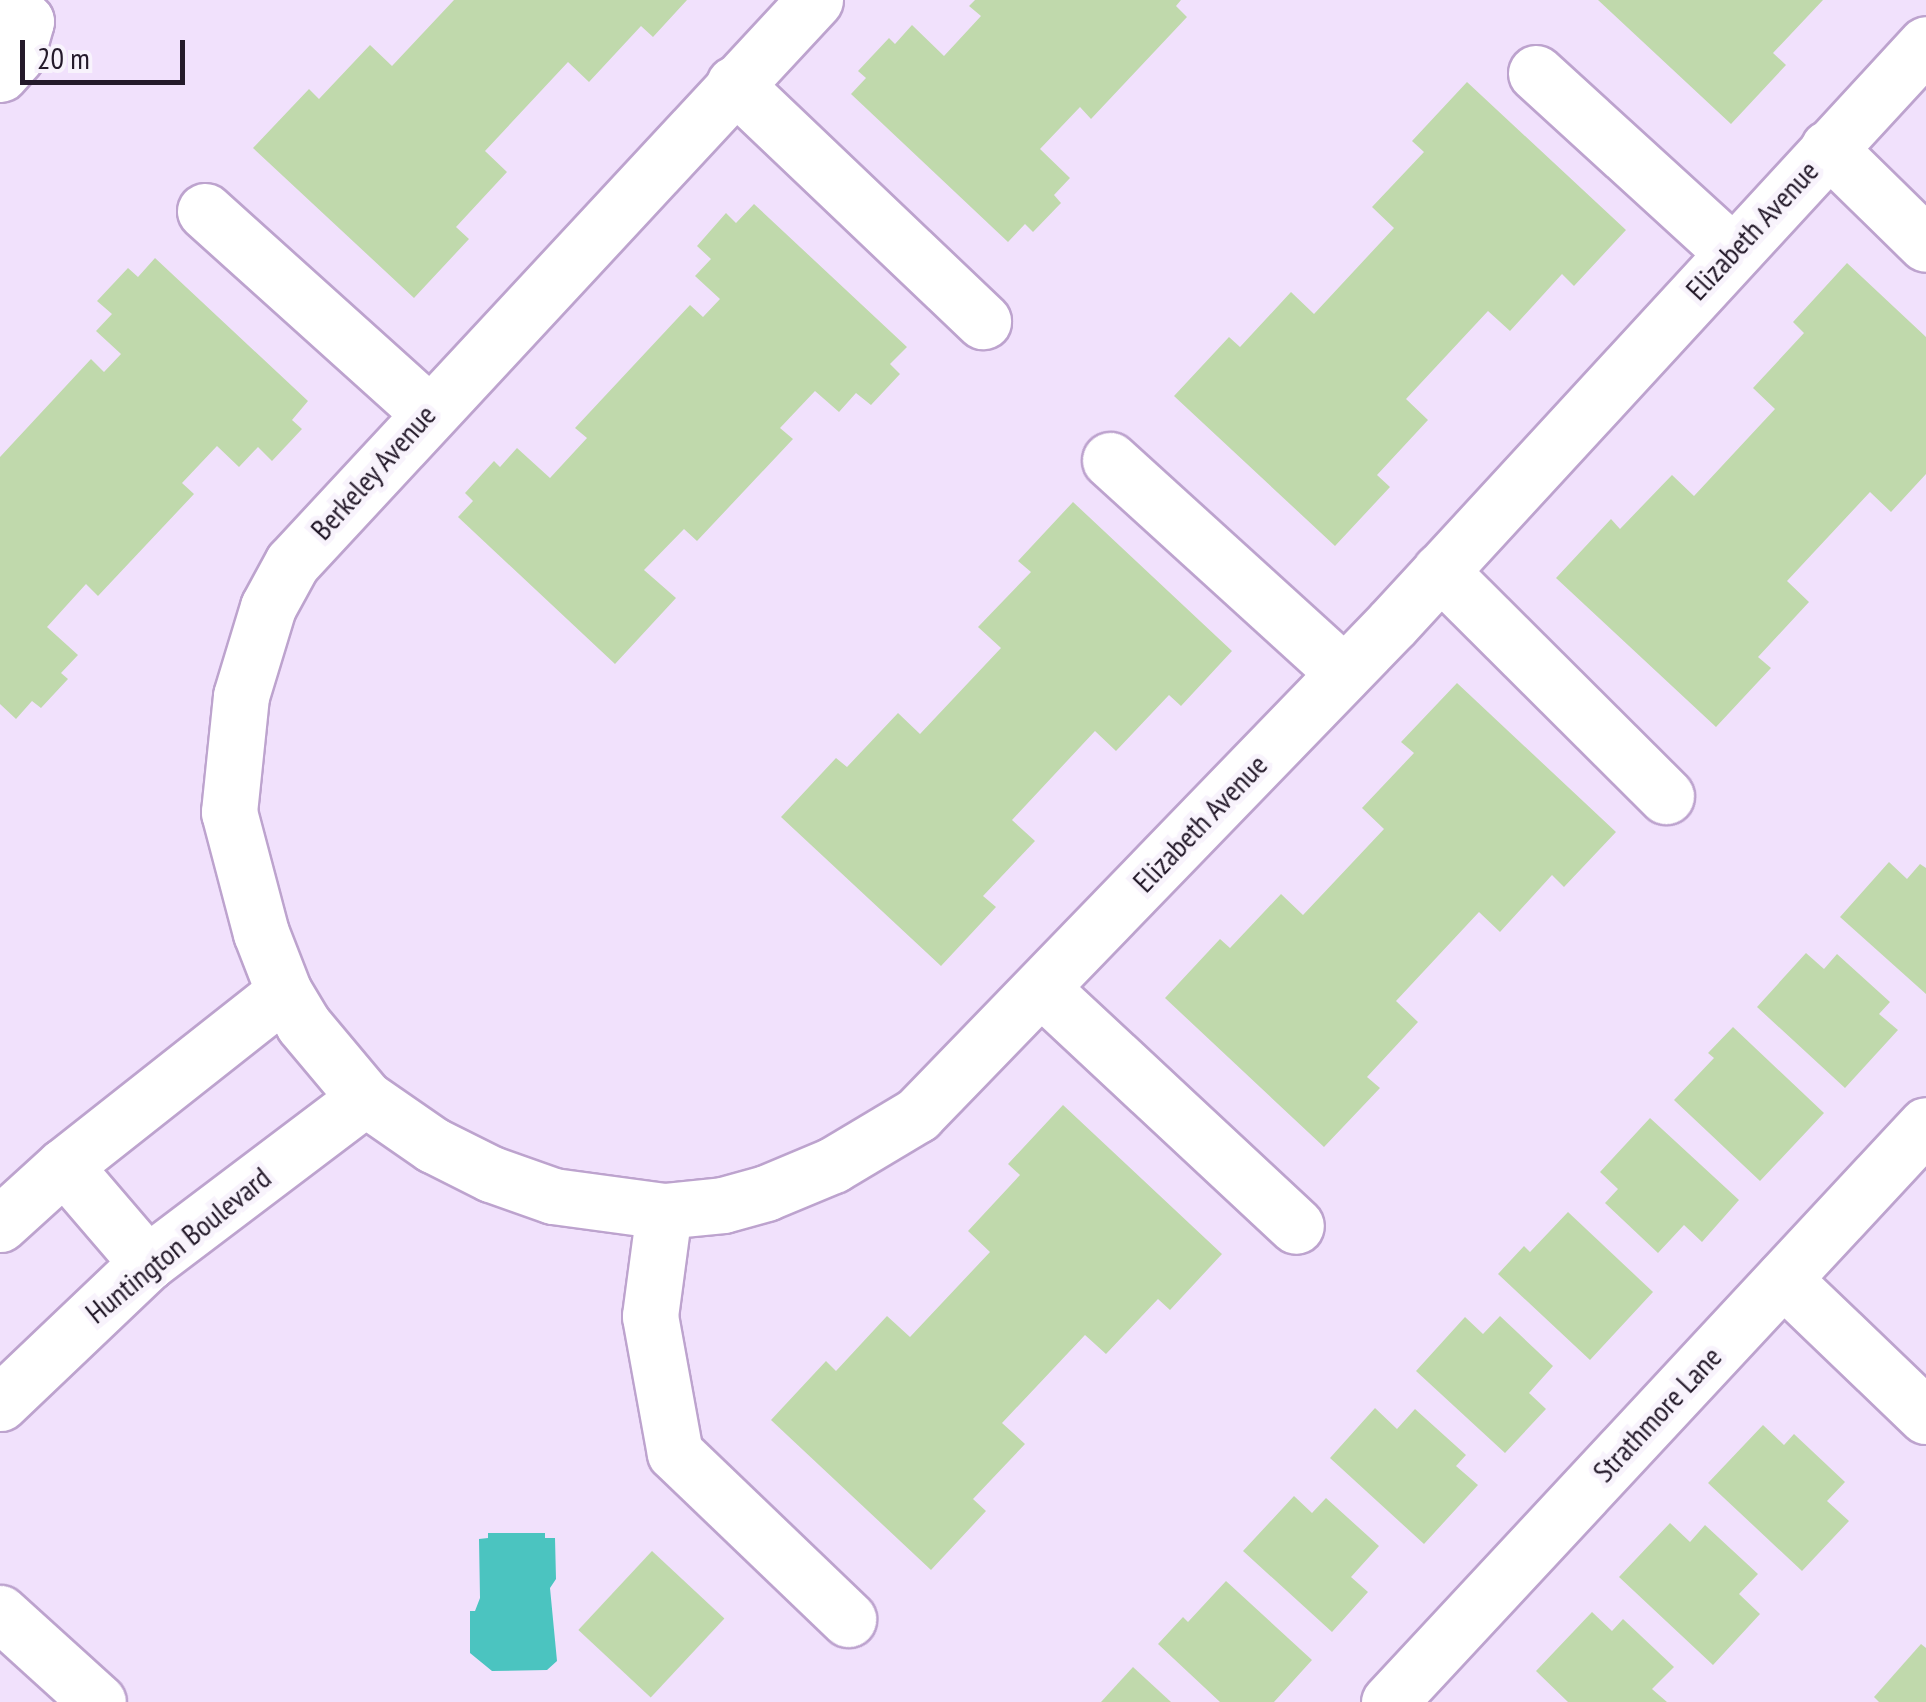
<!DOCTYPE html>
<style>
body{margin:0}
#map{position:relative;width:1926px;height:1702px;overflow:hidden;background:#f1e1fc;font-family:"PT Sans Narrow",sans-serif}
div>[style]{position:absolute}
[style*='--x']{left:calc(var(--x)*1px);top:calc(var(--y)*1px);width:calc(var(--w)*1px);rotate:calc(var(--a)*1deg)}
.water>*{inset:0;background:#4bc4c0}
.building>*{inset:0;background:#c0d9ac;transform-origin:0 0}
.roads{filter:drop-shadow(2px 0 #bda3ce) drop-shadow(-2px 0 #bda3ce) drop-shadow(0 2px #bda3ce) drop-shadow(0 -2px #bda3ce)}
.minor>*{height:55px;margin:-27.5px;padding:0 27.5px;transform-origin:27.5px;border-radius:27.5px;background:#fff}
.major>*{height:55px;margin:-27.5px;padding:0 27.5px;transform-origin:27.5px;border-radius:27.5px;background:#fff}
span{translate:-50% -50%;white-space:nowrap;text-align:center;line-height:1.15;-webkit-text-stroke:10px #f8f3fc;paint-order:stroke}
.street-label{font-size:30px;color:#241a2a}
.scale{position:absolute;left:20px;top:40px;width:165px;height:45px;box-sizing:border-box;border:5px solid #241a2a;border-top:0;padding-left:12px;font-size:30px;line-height:35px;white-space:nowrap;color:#241a2a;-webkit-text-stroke:8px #f8f3fc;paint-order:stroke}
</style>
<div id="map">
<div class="water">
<i style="clip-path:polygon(488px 1533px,545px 1533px,545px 1538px,555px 1538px,556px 1579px,550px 1588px,557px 1661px,547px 1670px,492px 1671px,470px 1653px,470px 1611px,475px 1611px,480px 1598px,479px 1539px,488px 1538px)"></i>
</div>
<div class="building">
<i style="clip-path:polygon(454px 0,687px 0,653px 37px,641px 26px,589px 82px,568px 62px,485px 151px,507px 172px,456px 227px,469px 239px,414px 298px,253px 148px,309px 89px,319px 99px,370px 45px,392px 66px)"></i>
<i style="clip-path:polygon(975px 0,1181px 0,1176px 6px,1187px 17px,1091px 119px,1080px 107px,1040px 149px,1070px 178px,1054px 195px,1061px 203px,1033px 232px,1025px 224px,1008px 242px,851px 94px,866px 78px,858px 71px,889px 38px,895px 44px,912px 25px,944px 56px,981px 16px,969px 6px)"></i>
<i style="clip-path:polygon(1598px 0,1823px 0,1773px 53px,1786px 65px,1731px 124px)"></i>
<i style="clip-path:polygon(1467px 82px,1626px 230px,1574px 286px,1562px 274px,1510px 331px,1488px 311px,1406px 399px,1428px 420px,1377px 475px,1390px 487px,1335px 546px,1174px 396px,1229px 337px,1240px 347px,1291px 292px,1314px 314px,1394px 228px,1372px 207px,1424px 152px,1412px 141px)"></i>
<i style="clip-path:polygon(754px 204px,907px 347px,890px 364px,900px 374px,871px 405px,856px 393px,839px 412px,815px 391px,780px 428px,793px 439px,697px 541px,684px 529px,644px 570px,676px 598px,615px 664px,458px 517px,473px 501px,465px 493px,494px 461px,500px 467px,517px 448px,550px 478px,587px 438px,575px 428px,690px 305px,703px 317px,720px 299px,695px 276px,711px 259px,697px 246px,726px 213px,736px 223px)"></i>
<i style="clip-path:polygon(155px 258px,308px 401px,292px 420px,302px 429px,272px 461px,258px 447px,239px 467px,217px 446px,182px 483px,194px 494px,98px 596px,86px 584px,47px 627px,78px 655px,61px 673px,68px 679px,41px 708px,32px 701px,16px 719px,0 704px,0 457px,91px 359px,104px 372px,121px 354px,96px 331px,112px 314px,97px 301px,128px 268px,138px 277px)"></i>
<i style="clip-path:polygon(1847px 263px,1926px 337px,1926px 474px,1891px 512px,1870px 492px,1787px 581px,1809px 602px,1758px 657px,1771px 668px,1716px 727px,1556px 578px,1611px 519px,1620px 529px,1672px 475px,1694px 496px,1775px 409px,1753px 388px,1804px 333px,1793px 322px)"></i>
<i style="clip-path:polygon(1073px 502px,1232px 651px,1181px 706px,1169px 695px,1116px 751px,1095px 731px,1012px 820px,1035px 841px,983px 896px,996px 907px,941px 966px,781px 817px,836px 758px,847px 767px,898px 713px,920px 734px,1001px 648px,978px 627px,1031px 572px,1018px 561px)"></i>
<i style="clip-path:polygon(1457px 683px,1616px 832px,1564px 887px,1552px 875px,1500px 932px,1479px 912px,1396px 1001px,1418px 1022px,1367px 1077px,1380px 1088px,1324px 1147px,1165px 998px,1220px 939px,1230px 948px,1281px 894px,1303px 915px,1384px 829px,1362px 808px,1414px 753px,1401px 742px)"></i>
<i style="clip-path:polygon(1889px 862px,1907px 879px,1920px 864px,1926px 868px,1926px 994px,1840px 917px)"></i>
<i style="clip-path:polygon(1806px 953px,1824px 969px,1837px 954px,1890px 1002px,1879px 1014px,1898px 1030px,1845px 1088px,1757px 1007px)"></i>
<i style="clip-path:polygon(1733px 1027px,1824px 1113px,1760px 1181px,1674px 1100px,1714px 1058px,1708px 1053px)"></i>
<i style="clip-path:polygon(1063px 1105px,1222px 1254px,1170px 1310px,1158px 1299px,1106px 1354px,1085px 1335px,1002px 1423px,1025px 1444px,973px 1499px,986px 1511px,931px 1570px,771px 1420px,826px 1361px,836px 1371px,887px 1316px,910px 1337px,990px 1252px,968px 1231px,1020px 1175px,1008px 1164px)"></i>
<i style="clip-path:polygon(1650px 1118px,1739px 1200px,1702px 1242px,1684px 1225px,1658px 1253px,1605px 1203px,1618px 1189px,1600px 1172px)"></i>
<i style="clip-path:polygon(1568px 1212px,1653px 1292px,1590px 1360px,1498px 1274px,1524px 1246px,1530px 1252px)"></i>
<i style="clip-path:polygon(1500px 1316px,1553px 1366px,1529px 1393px,1546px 1409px,1505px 1453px,1416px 1371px,1465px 1317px,1483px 1334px)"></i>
<i style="clip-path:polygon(1375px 1408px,1397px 1429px,1415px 1409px,1466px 1455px,1456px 1466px,1478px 1485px,1424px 1544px,1330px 1458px)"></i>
<i style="clip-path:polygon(1763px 1425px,1784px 1445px,1794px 1434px,1845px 1482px,1827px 1501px,1849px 1521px,1802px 1571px,1708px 1483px)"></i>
<i style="clip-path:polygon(1294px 1496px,1312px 1513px,1326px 1498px,1379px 1546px,1351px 1577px,1368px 1592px,1332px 1632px,1243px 1551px)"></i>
<i style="clip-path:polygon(1670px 1523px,1690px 1542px,1705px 1525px,1758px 1574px,1739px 1594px,1760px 1614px,1713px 1665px,1619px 1577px)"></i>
<i style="left:652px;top:1551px;width:99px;height:108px;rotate:43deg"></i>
<i style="clip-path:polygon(1226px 1581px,1312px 1660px,1274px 1702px,1220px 1702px,1158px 1644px,1183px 1617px,1188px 1622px)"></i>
<i style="clip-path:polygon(1592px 1612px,1612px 1631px,1623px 1619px,1674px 1667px,1652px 1689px,1667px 1702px,1568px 1702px,1536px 1671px)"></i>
<i style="clip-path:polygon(1921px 1644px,1926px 1648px,1926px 1702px,1879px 1702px,1874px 1697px)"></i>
<i style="clip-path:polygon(1133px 1667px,1171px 1702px,1101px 1702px)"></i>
</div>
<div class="roads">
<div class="minor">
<i style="--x:815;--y:0;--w:768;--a:132.89"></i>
<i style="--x:292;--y:563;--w:50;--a:118.6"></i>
<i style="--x:268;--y:607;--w:93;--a:106.9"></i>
<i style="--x:241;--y:696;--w:117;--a:95.9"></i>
<i style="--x:229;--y:812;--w:125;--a:75.2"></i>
<i style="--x:261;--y:933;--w:63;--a:68.7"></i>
<i style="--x:284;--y:992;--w:37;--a:59"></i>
<i style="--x:303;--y:1024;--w:97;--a:50"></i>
<i style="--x:365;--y:1098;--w:83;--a:34.7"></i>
<i style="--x:433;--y:1145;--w:65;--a:26.6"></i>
<i style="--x:491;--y:1174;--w:66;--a:19.5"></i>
<i style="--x:553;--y:1196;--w:112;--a:7.7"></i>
<i style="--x:664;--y:1211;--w:59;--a:-5.8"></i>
<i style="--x:723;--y:1205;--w:45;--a:-15.6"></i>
<i style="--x:766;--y:1193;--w:73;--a:-22.7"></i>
<i style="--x:833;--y:1165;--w:98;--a:-30.8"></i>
<i style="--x:917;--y:1115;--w:683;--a:-45.95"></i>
<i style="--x:1392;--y:624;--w:788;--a:-47.36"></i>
<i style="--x:1536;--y:73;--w:264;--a:42.4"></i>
<i style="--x:0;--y:74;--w:24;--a:-48"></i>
<i style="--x:16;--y:56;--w:36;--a:-74"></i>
<i style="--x:26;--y:21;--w:32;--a:-139"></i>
<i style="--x:734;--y:84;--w:344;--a:43.6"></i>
<i style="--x:1828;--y:148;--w:137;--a:44.4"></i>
<i style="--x:205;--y:211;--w:300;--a:42"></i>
<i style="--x:1110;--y:460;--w:316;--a:42.3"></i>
<i style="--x:1440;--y:571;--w:319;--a:44.9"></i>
<i style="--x:1042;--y:989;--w:347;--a:43"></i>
<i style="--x:64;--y:1166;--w:128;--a:49.4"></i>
<i style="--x:664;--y:1211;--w:106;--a:97.6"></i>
<i style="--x:650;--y:1316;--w:139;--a:79.7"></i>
<i style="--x:675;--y:1453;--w:240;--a:43.8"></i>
<i style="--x:0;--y:1224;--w:86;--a:-42.2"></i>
<i style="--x:64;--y:1166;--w:280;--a:-38.3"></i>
<i style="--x:1783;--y:1279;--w:198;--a:43.8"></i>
<i style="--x:0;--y:1403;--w:203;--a:-43.6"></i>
<i style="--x:147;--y:1263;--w:273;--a:-37.1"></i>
<i style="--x:1389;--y:1702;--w:788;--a:-47.06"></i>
</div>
<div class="major">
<i style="--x:0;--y:1613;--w:132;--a:42.2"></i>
</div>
</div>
<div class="street-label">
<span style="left:1752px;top:230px;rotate:-47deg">Elizabeth Avenue</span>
<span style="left:373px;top:472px;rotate:-48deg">Berkeley Avenue</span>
<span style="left:1200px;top:823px;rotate:-46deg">Elizabeth Avenue</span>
<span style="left:178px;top:1245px;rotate:-39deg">Huntington Boulevard</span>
<span style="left:1657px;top:1414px;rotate:-47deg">Strathmore Lane</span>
</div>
<div class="scale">20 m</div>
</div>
